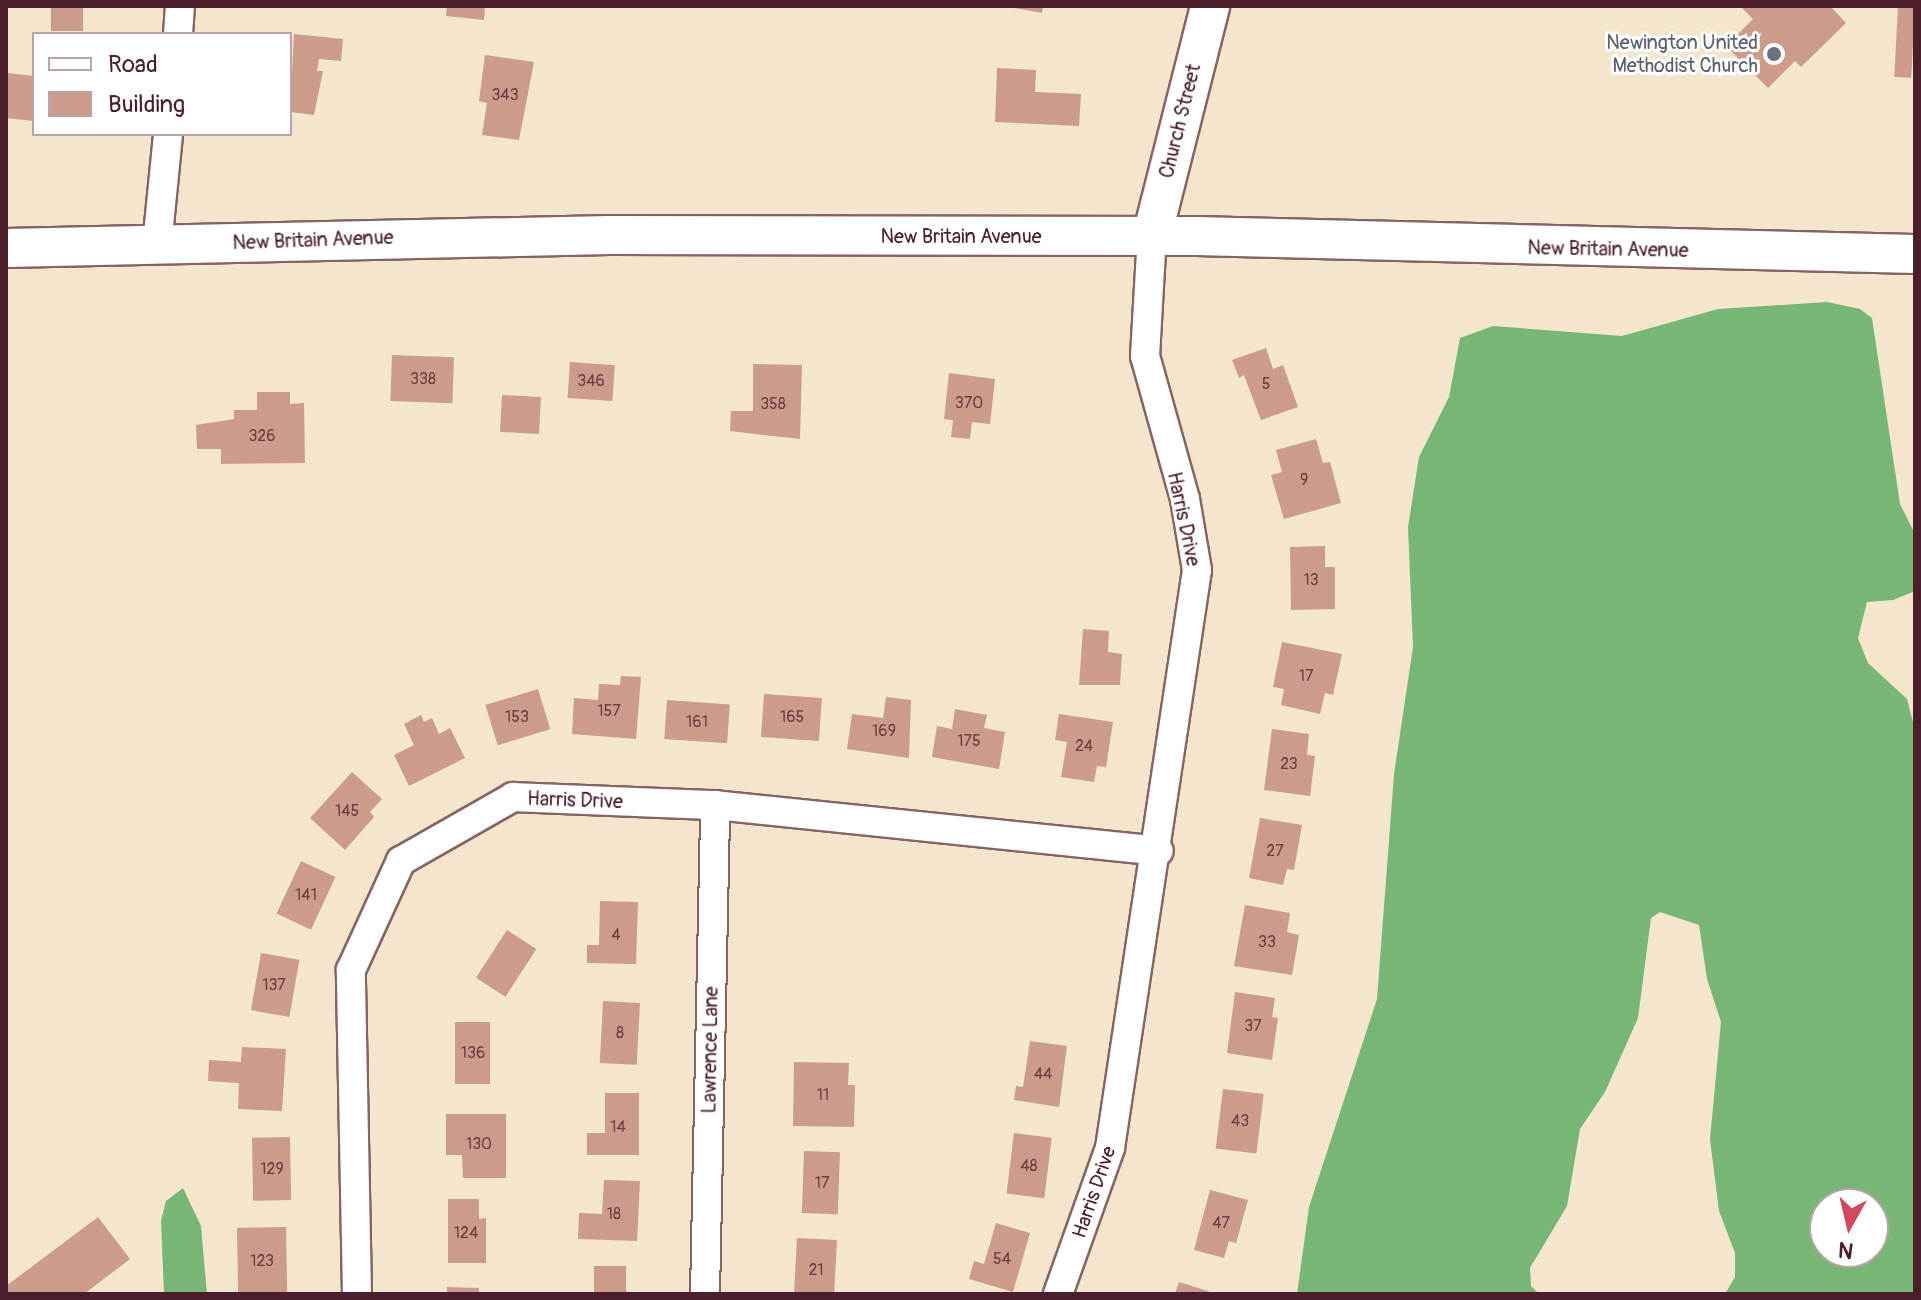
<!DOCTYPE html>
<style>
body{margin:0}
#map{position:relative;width:1921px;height:1300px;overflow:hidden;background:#f4e5cd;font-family:Pangolin,sans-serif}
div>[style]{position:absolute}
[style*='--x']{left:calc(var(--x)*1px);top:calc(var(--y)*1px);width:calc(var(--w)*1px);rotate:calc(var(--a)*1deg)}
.forest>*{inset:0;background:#78b676}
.building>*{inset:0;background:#cc9b8b;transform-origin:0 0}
.roads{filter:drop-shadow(2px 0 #866464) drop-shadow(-2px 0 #866464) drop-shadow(0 2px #866464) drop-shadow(0 -2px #866464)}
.street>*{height:28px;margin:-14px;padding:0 14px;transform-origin:14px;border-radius:14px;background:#fff}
.secondary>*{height:38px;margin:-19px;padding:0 19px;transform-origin:19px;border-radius:19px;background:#fff}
.dots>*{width:22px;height:22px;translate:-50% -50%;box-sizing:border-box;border:4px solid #fff;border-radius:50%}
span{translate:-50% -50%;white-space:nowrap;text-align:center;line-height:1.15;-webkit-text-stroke:6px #fff;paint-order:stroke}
.number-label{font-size:16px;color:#6a3e43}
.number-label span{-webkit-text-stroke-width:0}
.worship-label{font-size:20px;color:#5b616d}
.right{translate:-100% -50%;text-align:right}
.street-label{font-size:20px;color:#4a1f2b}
.frame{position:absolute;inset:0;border:8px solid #4a1f2b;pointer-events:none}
.legend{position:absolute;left:32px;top:32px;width:260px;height:104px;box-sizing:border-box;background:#fff;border:2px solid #b7a5aa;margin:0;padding:10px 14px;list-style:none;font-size:24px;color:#4a1f2b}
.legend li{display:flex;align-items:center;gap:16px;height:40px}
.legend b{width:40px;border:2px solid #b7a5aa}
.north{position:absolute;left:1809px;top:1188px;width:80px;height:80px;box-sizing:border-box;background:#fff;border:2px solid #b7a5aa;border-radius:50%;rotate:188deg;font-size:22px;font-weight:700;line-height:32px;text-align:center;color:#4a1f2b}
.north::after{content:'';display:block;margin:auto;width:28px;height:36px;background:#d1495b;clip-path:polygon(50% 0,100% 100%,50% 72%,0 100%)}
</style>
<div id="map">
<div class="forest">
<i style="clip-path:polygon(evenodd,1827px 302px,1860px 309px,1872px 318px,1900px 504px,1915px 534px,1915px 591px,1893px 600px,1867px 602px,1858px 638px,1868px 663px,1907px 699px,1915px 730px,1915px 1294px,1725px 1294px,1735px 1277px,1735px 1253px,1719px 1211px,1710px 1139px,1721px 1022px,1707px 979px,1699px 925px,1660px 912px,1651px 918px,1638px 1018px,1605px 1092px,1580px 1129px,1567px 1206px,1530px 1268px,1531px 1286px,1539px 1294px,1297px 1294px,1309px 1207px,1377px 999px,1394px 774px,1413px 647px,1408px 527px,1419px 457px,1449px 397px,1460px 338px,1493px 326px,1622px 336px,1718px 309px,1827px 302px,1825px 1204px,1873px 1204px,1873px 1252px,1825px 1252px,1825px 1204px)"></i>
<i style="clip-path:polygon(183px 1188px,201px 1226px,207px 1294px,164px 1294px,161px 1221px,166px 1201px)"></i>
</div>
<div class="building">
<i style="left:51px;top:6px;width:32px;height:25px"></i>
<i style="clip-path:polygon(447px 6px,485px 6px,484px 20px,446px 16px)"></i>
<i style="clip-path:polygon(1003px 6px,1043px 6px,1042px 13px)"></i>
<i style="clip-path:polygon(1740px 6px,1830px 6px,1846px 23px,1801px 67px,1795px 61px,1768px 88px,1726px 46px,1753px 19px)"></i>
<i style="left:1898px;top:6px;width:17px;height:71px;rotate:3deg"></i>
<i style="clip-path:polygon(294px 34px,343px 39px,341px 61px,319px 59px,317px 71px,323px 71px,314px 115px,290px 112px)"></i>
<i style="clip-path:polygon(485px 55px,534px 62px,519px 140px,482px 135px,487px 103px,479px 101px)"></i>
<i style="clip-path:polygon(997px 68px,1036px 70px,1035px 92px,1081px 94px,1079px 126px,995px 122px)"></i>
<i style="clip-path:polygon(8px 73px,34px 76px,34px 121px,6px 118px)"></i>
<i style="clip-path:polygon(1266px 348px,1273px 369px,1283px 365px,1298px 407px,1261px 420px,1244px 375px,1239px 378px,1232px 360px)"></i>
<i style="left:392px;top:355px;width:62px;height:46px;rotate:2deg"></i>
<i style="left:570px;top:362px;width:45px;height:36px;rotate:4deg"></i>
<i style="clip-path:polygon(753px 364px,802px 365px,800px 439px,730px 431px,731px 411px,753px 411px)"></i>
<i style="clip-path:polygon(949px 373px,995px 379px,990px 424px,972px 422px,970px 439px,951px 437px,953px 420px,944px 419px)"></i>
<i style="clip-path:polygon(257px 392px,290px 392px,290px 404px,304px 403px,305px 463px,221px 464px,221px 449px,197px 449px,196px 425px,234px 419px,234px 410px,257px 410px)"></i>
<i style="left:502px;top:395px;width:39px;height:37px;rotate:3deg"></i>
<i style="clip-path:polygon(1316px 439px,1323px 463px,1330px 462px,1341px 503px,1284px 519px,1271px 475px,1282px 472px,1276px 450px)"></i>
<i style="clip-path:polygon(1325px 546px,1325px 567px,1335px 567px,1335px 609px,1291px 610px,1290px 547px)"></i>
<i style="clip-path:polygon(1083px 629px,1109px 631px,1108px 652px,1122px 654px,1120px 685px,1079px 685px)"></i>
<i style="clip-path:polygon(1282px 642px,1342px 654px,1333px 695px,1325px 693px,1320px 714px,1281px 705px,1284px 689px,1273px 687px)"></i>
<i style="clip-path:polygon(621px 676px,641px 677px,636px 739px,572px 734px,574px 698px,598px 700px,599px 684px,620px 685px)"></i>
<i style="left:538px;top:689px;width:42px;height:55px;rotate:73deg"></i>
<i style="left:764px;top:694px;width:58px;height:43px;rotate:4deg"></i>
<i style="clip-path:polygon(886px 697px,911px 700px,909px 758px,847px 749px,852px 714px,883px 718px)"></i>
<i style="left:667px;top:700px;width:63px;height:39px;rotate:4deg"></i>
<i style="clip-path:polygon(955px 709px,987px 715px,984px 728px,1005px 732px,999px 769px,932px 757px,937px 726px,952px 729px)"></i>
<i style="clip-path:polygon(1059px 714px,1113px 722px,1106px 767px,1097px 766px,1094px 782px,1061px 777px,1067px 742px,1055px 740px)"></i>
<i style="clip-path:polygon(421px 715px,424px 722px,432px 718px,439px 734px,450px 728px,465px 758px,409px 786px,394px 755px,414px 745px,404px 724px)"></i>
<i style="clip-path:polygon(1272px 729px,1309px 734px,1307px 755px,1315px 756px,1310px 796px,1264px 790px)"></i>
<i style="clip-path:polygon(352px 772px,382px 799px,370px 812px,374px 817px,345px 850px,310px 818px)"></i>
<i style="clip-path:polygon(1260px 818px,1302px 825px,1294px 870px,1287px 869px,1283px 885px,1249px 878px)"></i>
<i style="left:301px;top:861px;width:38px;height:58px;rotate:25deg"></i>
<i style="clip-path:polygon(600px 901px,638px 902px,636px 964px,587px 963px,587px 945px,599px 945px)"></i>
<i style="clip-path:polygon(1245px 905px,1290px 913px,1287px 932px,1299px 935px,1292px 975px,1234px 966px)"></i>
<i style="left:507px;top:930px;width:35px;height:57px;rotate:33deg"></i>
<i style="left:261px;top:953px;width:39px;height:58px;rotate:10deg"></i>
<i style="clip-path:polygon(1235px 992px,1275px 998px,1272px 1017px,1278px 1018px,1272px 1060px,1227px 1053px)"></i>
<i style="left:603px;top:1001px;width:37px;height:62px;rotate:3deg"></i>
<i style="left:455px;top:1022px;width:35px;height:62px"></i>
<i style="clip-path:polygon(1030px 1041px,1067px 1046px,1059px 1107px,1014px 1100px,1016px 1086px,1023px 1087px)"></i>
<i style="clip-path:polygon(242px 1047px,286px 1049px,282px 1111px,238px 1109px,239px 1083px,208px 1081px,209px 1060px,241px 1062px)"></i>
<i style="clip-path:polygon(794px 1062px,849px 1063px,848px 1085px,855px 1085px,854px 1127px,793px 1126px)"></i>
<i style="left:1223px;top:1089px;width:41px;height:60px;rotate:7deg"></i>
<i style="clip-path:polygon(605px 1093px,639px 1093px,639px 1155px,587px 1155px,587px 1133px,605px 1133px)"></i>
<i style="clip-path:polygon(446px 1114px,506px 1114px,506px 1178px,463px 1178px,462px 1155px,446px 1155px)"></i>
<i style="left:1014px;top:1133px;width:38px;height:61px;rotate:7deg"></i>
<i style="left:290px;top:1137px;width:63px;height:38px;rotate:89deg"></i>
<i style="left:804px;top:1151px;width:36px;height:62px;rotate:2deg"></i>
<i style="clip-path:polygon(604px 1180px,640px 1181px,637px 1241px,578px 1239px,579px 1213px,602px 1214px)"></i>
<i style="clip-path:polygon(1210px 1190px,1248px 1200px,1236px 1243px,1229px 1241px,1224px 1258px,1194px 1250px)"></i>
<i style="clip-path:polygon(448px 1199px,479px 1199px,479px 1219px,486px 1218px,486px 1263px,448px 1263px)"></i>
<i style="clip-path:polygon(98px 1217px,130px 1259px,84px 1294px,9px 1294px,6px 1286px)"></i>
<i style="clip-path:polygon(996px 1223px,1030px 1233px,1013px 1292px,969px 1279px,974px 1261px,984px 1264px)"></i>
<i style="left:286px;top:1227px;width:66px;height:49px;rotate:89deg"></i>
<i style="left:797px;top:1238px;width:40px;height:56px;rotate:3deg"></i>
<i style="clip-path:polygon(594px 1266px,626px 1266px,626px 1291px,634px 1294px,594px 1294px)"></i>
<i style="clip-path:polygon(1179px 1282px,1214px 1293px,1214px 1294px,1175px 1294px)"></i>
<i style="clip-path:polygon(447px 1287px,479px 1288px,479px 1294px,447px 1294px)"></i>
</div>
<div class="roads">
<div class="street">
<i style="--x:178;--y:34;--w:28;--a:-86"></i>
<i style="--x:157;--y:245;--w:112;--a:-84.3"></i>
<i style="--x:357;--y:1294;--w:324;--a:-91.1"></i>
<i style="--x:351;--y:970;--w:120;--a:-65.4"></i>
<i style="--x:401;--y:861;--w:129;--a:-29.7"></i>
<i style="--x:513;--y:797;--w:202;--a:2.3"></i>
<i style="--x:715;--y:805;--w:446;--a:5.9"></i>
<i style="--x:705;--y:1294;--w:489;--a:-88.8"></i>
<i style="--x:1058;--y:1294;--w:155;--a:-70.4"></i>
<i style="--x:1110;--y:1148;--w:585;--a:-81.44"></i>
<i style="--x:1197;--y:570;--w:72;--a:-99.6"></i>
<i style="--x:1185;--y:499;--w:148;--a:-105.6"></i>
<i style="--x:1145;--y:356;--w:120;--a:-86.7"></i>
</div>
<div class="secondary">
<i style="--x:1152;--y:236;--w:237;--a:-75.8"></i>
<i style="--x:6;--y:248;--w:603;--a:-1.24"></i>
<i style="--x:609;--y:235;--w:587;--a:0.1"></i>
<i style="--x:1196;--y:236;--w:719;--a:1.43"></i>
</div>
</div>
<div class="dots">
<i style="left:1774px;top:54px;background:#6b7280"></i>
</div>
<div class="number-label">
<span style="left:505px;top:95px">343</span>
<span style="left:423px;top:379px">338</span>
<span style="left:591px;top:381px">346</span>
<span style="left:1266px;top:384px">5</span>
<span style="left:969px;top:403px">370</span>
<span style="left:773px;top:404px">358</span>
<span style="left:262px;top:436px">326</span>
<span style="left:1304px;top:480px">9</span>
<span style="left:1311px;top:580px">13</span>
<span style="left:1306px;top:676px">17</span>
<span style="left:609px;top:711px">157</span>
<span style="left:517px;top:717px">153</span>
<span style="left:792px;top:717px">165</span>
<span style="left:697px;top:722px">161</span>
<span style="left:884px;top:731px">169</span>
<span style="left:969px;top:741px">175</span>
<span style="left:1084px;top:746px">24</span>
<span style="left:1289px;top:764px">23</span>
<span style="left:347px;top:811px">145</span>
<span style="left:1275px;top:851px">27</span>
<span style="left:306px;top:895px">141</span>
<span style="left:616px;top:935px">4</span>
<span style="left:1267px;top:942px">33</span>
<span style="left:274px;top:985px">137</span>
<span style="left:1253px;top:1026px">37</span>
<span style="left:620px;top:1033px">8</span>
<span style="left:473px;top:1053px">136</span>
<span style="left:1043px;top:1074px">44</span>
<span style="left:823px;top:1095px">11</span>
<span style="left:1240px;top:1121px">43</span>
<span style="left:618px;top:1127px">14</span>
<span style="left:479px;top:1144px">130</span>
<span style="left:1029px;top:1166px">48</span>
<span style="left:272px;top:1169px">129</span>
<span style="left:822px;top:1183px">17</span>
<span style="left:614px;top:1214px">18</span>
<span style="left:1221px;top:1223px">47</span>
<span style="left:466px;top:1233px">124</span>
<span style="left:1002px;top:1259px">54</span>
<span style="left:262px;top:1261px">123</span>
<span style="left:816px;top:1270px">21</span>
</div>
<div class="worship-label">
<span class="right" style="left:1758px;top:54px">Newington United<br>Methodist Church</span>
</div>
<div class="street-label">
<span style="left:1180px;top:121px;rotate:-76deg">Church Street</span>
<span style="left:961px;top:236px">New Britain Avenue</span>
<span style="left:313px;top:240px;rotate:-2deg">New Britain Avenue</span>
<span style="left:1608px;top:249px;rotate:1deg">New Britain Avenue</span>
<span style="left:1184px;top:519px;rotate:78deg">Harris Drive</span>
<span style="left:575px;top:800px;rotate:2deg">Harris Drive</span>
<span style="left:710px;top:1050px;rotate:-89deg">Lawrence Lane</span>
<span style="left:1094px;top:1192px;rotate:-71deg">Harris Drive</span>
</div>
<div class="frame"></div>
<ul class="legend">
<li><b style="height:10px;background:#fff"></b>Road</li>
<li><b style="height:22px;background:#cc9b8b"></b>Building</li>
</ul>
<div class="north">N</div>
</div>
